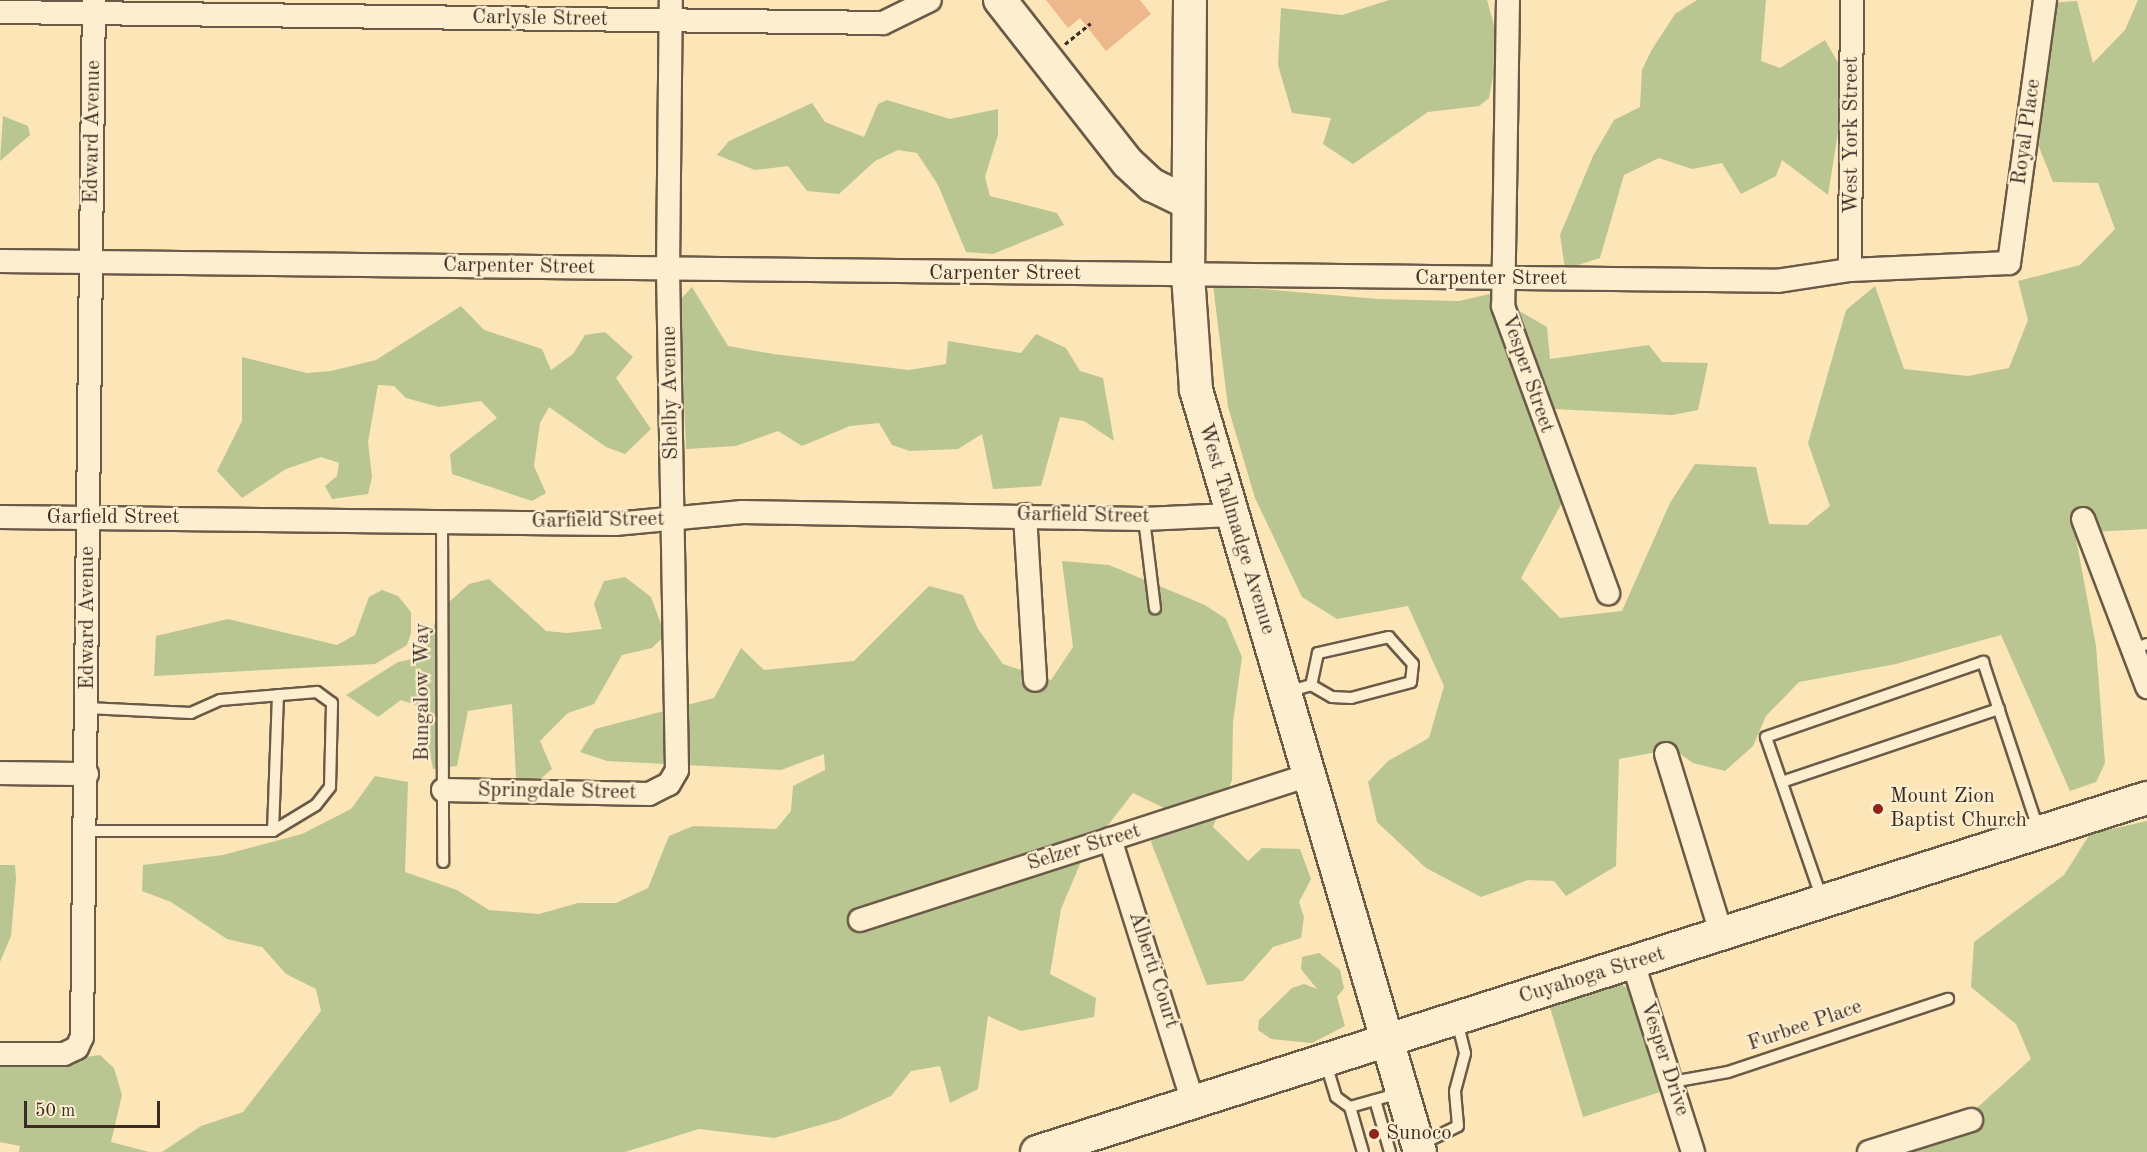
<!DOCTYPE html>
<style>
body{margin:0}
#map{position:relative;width:2147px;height:1152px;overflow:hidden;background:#fce5b6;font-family:"Old Standard TT",serif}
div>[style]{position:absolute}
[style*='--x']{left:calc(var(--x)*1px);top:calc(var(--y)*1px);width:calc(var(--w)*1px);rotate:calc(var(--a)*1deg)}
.green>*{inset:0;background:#bac691}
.building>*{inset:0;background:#ecb88c}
.path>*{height:3px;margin-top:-1.5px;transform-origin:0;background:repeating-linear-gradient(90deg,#3b2b23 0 4.5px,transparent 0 7.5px)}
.roads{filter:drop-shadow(2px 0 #6b5a48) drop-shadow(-2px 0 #6b5a48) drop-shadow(0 2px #6b5a48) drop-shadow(0 -2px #6b5a48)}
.lane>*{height:10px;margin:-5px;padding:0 5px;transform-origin:5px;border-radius:5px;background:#fdeed0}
.street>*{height:22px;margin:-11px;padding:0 11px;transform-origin:11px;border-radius:11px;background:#fdeed0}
.secondary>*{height:32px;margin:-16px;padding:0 16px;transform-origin:16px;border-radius:16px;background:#fdeed0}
.dots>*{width:16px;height:16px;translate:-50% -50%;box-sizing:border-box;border:3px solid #fdeed0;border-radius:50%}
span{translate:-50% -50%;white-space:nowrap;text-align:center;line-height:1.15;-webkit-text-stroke:4.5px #fdeed0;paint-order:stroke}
.street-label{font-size:21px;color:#3b2b23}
.poi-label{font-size:21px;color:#3b2b23}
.left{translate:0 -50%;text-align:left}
.scale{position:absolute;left:24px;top:1101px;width:136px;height:27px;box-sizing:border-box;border:3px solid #3b2b23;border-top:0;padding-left:8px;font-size:18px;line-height:21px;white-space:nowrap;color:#3b2b23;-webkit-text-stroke:4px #fdeed0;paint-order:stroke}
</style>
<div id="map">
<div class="green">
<i style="clip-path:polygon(1389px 0,1487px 0,1499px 43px,1489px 98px,1479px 106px,1428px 112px,1353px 164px,1323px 144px,1331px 118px,1292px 113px,1278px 65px,1281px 8px,1342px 15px)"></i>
<i style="clip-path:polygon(1697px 0,1766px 0,1761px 61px,1780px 68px,1825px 40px,1840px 66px,1843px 101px,1828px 195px,1782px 160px,1776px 176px,1741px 194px,1722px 163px,1692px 169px,1659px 158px,1624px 175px,1600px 258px,1565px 269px,1560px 235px,1593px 156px,1614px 120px,1640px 107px,1642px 70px,1651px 51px,1675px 14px)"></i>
<i style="clip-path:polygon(2138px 0,2147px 0,2147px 529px,2075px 533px,2096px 646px,2105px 763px,2096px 782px,2070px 791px,2001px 635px,1896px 664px,1799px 682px,1766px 716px,1753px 746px,1725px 771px,1693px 763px,1673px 749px,1619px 759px,1616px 866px,1566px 896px,1554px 881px,1528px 880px,1481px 897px,1426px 868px,1377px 822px,1368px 782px,1388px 761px,1429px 738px,1444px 686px,1408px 606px,1337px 619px,1302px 597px,1255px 498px,1228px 407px,1213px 285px,1378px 299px,1459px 301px,1490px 294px,1547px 327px,1550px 359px,1649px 345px,1662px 362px,1708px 363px,1698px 410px,1672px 415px,1555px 409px,1563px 501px,1521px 578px,1560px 618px,1622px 611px,1670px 503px,1695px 464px,1756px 467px,1769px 524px,1807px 525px,1830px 506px,1808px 443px,1846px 310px,1875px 286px,1904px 369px,1968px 376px,2009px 368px,2028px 320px,2018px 281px,2080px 265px,2115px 229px,2098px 183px,2053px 182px,2039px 147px,2050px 3px,2077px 1px,2093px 63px,2125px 30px)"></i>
<i style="clip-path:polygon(887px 100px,950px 119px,998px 109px,998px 135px,985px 177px,990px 196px,1057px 213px,1064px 225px,993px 254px,966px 252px,938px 185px,917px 153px,898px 150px,875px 161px,839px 194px,807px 191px,788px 166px,755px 170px,717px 155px,729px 141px,812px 103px,825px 122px,864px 137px,878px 104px)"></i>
<i style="clip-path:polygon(3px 116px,28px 126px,30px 135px,0 161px)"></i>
<i style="clip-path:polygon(692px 287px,728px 346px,773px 354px,909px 370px,946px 364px,948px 341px,1021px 353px,1036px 334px,1066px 348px,1080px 371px,1103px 378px,1114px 441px,1084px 421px,1060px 417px,1041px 486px,993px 489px,982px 434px,958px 449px,910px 451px,892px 445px,879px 423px,850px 426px,802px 446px,778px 431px,736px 446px,686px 449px,680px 300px)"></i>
<i style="clip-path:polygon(461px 306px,484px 330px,542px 349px,551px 370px,573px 354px,585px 335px,605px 332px,633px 357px,616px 378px,651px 429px,625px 454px,606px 447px,549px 407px,540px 423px,534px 466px,546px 493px,532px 501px,452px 474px,450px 454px,497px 418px,481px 401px,439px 407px,406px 398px,394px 386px,378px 385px,368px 442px,372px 477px,368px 494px,332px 499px,325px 486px,337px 476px,339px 463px,321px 457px,286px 469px,242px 498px,217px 471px,242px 421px,242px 357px,307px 373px,331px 371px,376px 360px)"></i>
<i style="clip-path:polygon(1062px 561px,1109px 565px,1205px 605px,1226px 619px,1242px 657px,1233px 722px,1232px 780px,1213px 827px,1248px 861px,1262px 848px,1300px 849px,1311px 879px,1299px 902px,1304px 917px,1301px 938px,1273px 947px,1243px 981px,1207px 985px,1151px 842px,1166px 809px,1133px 793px,1083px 857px,1061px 909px,1050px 974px,1096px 998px,1094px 1017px,1021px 1031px,988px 1016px,978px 1089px,950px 1103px,940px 1066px,911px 1071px,891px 1096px,838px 1120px,774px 1138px,699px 1129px,625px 1152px,162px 1152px,201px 1126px,243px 1112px,321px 1011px,316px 989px,286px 974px,262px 947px,227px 939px,171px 902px,142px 891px,143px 865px,223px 855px,302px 834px,351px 809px,375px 776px,408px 782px,405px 872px,457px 890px,489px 910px,539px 914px,578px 903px,616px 903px,648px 888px,669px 836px,693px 826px,776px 829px,791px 811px,793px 786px,825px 770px,824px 754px,781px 770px,607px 761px,580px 752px,595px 729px,714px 698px,741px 648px,764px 670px,854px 661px,929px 586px,963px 595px,978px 629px,1003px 664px,1051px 680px,1073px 647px)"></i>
<i style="clip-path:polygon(625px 577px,651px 597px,665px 635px,652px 648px,622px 655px,594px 704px,568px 713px,540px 741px,552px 769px,538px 781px,516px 778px,512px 704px,468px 711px,457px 766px,433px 769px,421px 707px,401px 700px,378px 717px,346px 695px,398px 662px,423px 657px,439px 611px,469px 584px,489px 579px,546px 631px,567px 633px,602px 629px,594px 604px,604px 581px)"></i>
<i style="clip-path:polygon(382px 590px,398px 596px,411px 612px,411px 633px,407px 645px,375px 664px,154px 676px,156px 636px,228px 619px,337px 645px,355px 635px,369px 597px)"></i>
<i style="clip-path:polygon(2147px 821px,2147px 1152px,1900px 1152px,1969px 1115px,2031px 1059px,2016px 1024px,1971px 987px,1974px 942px,2064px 875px,2090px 834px)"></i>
<i style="clip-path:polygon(0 865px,15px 865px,16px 879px,11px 936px,0 962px)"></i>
<i style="clip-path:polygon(1319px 953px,1340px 970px,1344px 988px,1337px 997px,1345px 1026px,1312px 1043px,1271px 1039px,1258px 1030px,1259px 1020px,1292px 988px,1304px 984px,1317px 989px,1301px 969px,1302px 957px)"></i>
<i style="clip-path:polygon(1614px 981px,1632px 990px,1660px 1092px,1583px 1117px,1549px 1004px)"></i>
<i style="clip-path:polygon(0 1055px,48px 1062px,100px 1055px,114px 1068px,122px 1095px,111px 1142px,149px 1152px,19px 1152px,20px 1146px,0 1142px)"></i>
</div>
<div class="building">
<i style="clip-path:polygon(1046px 0,1140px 0,1151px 14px,1106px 51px,1080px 18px,1068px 28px)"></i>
</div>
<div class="path">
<i style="--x:1065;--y:44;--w:33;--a:-39"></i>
</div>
<div class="roads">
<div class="lane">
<i style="--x:1144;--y:519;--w:90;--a:83"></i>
<i style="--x:442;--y:521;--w:341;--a:89.8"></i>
<i style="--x:2132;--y:649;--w:16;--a:-18"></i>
<i style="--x:1287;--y:692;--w:25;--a:-16"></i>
<i style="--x:1311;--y:685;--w:24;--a:30"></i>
<i style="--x:1332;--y:697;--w:19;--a:3"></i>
<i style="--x:1351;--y:698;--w:62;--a:-14.9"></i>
<i style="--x:1411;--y:682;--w:18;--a:-84"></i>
<i style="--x:1413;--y:664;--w:36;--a:-132"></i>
<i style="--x:1389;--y:637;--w:73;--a:167.3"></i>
<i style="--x:1318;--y:653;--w:33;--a:102"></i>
<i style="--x:1782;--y:782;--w:229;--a:-18.6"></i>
<i style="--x:86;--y:831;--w:187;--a:0"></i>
<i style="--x:273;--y:831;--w:50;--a:-31.2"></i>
<i style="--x:316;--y:805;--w:23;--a:-52"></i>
<i style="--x:330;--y:787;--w:84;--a:-88.6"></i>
<i style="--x:332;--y:703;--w:19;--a:-144"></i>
<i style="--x:317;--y:692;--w:97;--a:175.3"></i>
<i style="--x:220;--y:700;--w:32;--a:156"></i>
<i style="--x:191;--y:713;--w:104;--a:-177.2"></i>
<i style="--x:273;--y:831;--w:136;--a:-87.9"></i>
<i style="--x:1822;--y:899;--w:171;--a:-109.1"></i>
<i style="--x:1766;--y:737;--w:230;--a:-19.1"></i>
<i style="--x:1983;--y:662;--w:178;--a:71.7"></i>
<i style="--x:1326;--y:1064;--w:34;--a:73"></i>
<i style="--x:1336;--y:1097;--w:17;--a:36"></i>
<i style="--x:1350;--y:1107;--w:52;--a:-15.6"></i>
<i style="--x:1672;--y:1082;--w:57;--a:-10.1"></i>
<i style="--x:1728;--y:1072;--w:232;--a:-18.4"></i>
<i style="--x:1375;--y:1100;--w:54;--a:73.9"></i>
<i style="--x:1350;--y:1107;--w:47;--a:73.9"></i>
<i style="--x:1420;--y:1145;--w:42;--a:-26.6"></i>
<i style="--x:1458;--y:1126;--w:35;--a:-95"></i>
<i style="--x:1455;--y:1091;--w:39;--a:-75"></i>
<i style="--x:1465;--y:1053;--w:33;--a:-104"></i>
</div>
<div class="street">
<i style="--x:1508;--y:0;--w:306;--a:90.9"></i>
<i style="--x:1503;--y:306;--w:306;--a:69.9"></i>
<i style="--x:0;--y:12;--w:883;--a:0.71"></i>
<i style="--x:883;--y:23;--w:52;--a:-26.1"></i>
<i style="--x:0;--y:261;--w:1777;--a:0.64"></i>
<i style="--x:1777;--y:281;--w:74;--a:-8.6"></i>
<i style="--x:1850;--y:270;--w:159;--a:-2.5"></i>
<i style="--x:2009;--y:263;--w:265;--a:-82.2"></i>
<i style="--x:1850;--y:270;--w:270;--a:-89.6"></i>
<i style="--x:1025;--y:515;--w:165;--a:86.5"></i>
<i style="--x:0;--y:517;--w:615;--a:0.65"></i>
<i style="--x:615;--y:524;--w:128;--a:-5.4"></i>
<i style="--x:742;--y:512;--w:402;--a:1"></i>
<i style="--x:1144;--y:519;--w:87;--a:-2.6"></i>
<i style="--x:2083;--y:519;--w:180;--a:69.1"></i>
<i style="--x:1666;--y:754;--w:187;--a:72.9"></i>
<i style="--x:0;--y:773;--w:87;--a:0.7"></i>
<i style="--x:443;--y:790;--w:206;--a:1.1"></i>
<i style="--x:649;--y:794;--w:22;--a:-27"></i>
<i style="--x:669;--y:784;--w:16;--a:-60"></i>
<i style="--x:677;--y:770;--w:500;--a:-91.03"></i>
<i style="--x:668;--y:270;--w:270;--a:-89.4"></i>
<i style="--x:1110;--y:839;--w:276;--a:72.5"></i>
<i style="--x:860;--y:920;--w:470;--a:-17.9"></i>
<i style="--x:1634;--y:966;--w:195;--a:72.4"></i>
<i style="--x:0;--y:1054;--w:64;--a:0"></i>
<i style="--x:64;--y:1054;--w:14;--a:-25"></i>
<i style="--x:77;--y:1048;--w:12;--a:-66"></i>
<i style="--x:82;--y:1037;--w:1037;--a:-89.34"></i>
<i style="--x:1869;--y:1152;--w:107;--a:-17.4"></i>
</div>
<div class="secondary">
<i style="--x:1000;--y:0;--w:207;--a:51.9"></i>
<i style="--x:1128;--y:163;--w:33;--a:43"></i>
<i style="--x:1152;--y:185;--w:39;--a:26"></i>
<i style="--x:1190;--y:0;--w:275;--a:90.4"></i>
<i style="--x:1188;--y:275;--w:115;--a:86"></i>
<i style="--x:1196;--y:390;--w:794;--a:73.62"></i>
<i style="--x:1037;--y:1152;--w:1165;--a:-17.69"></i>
</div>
</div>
<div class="dots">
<i style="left:1878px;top:809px;background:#8f2418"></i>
<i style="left:1374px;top:1134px;background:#8f2418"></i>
</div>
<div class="street-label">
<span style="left:540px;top:19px;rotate:1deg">Carlysle Street</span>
<span style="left:93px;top:132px;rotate:-89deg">Edward Avenue</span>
<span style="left:2027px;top:132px;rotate:-82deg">Royal Place</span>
<span style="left:1852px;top:135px;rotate:-90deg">West York Street</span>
<span style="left:519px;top:267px;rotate:1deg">Carpenter Street</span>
<span style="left:1005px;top:274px">Carpenter Street</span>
<span style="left:1491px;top:279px">Carpenter Street</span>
<span style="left:1527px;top:374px;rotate:71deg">Vesper Street</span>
<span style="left:671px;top:393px;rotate:-91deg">Shelby Avenue</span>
<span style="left:1083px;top:516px;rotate:1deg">Garfield Street</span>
<span style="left:113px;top:518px">Garfield Street</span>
<span style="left:598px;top:521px;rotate:-1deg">Garfield Street</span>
<span style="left:1236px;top:529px;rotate:73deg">West Tallmadge Avenue</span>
<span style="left:88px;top:618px;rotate:-90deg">Edward Avenue</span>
<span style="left:423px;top:692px;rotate:-90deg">Bungalow Way</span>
<span style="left:557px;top:792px;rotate:1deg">Springdale Street</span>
<span style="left:1084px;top:848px;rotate:-17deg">Selzer Street</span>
<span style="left:1153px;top:970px;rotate:72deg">Alberti Court</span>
<span style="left:1592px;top:976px;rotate:-17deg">Cuyahoga Street</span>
<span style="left:1805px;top:1026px;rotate:-19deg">Furbee Place</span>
<span style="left:1664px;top:1059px;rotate:72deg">Vesper Drive</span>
</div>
<div class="poi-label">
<span class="left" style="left:1890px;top:809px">Mount Zion<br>Baptist Church</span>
<span class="left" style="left:1386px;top:1134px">Sunoco</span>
</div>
<div class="scale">50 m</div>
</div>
